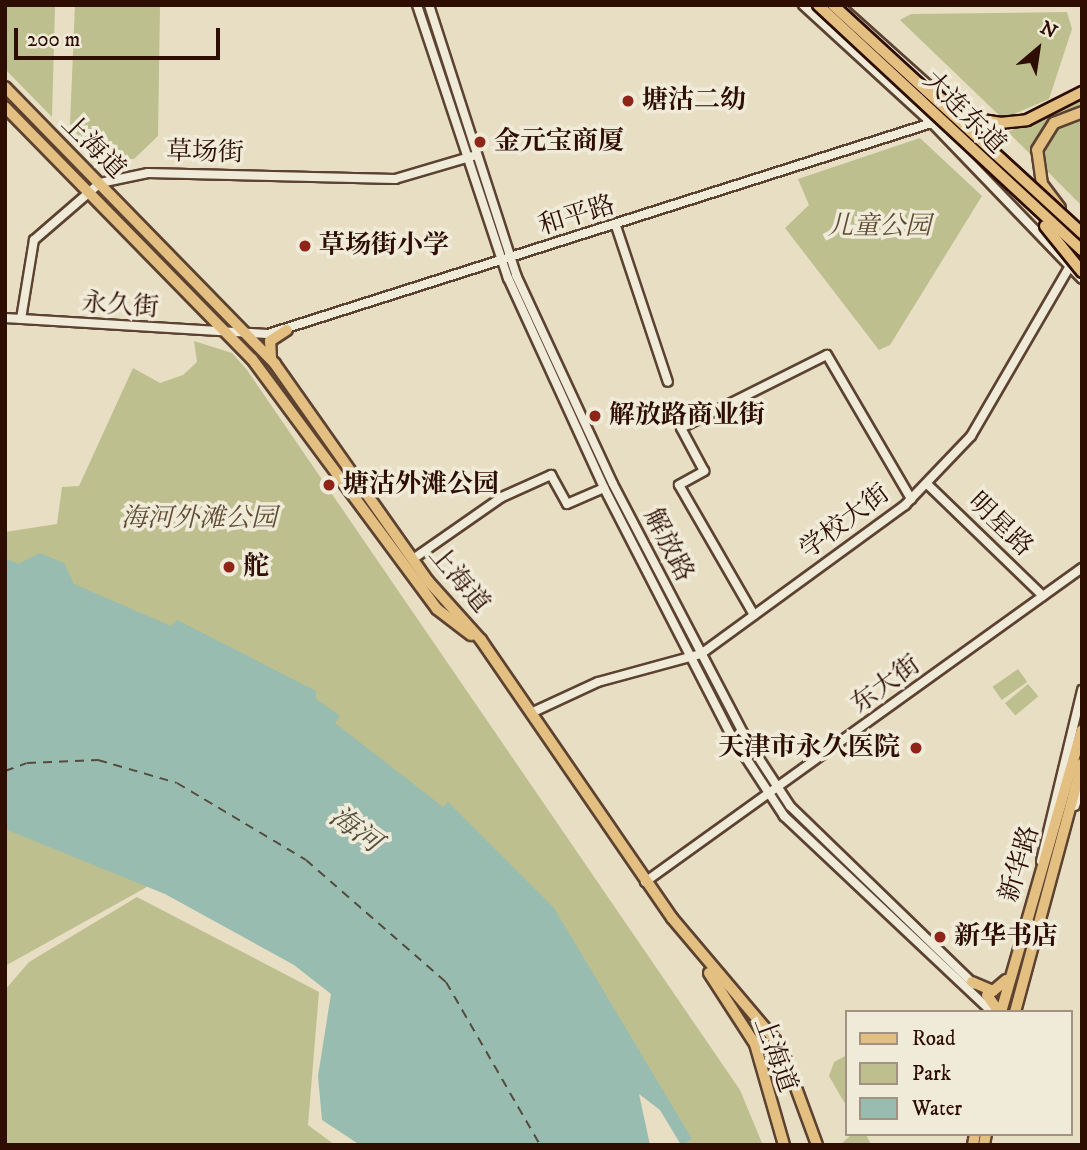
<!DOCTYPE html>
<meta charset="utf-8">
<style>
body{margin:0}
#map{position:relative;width:1087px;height:1150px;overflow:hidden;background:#e8dec3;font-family:"IM FELL DW Pica","Noto Serif SC",serif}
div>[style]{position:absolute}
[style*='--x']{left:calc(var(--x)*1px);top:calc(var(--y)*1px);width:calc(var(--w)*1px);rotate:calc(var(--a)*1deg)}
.green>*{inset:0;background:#bdbf8f;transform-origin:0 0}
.water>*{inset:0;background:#98bcb0}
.pier>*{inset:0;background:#e8dec3}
.ferry>*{height:2px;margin-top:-1px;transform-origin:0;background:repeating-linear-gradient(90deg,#524b3e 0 9px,transparent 0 16px)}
.roads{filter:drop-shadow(2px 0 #5c4231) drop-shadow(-2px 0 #5c4231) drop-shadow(0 2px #5c4231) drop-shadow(0 -2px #5c4231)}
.minor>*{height:8px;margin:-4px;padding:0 4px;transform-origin:4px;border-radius:4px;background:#f0ead8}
.major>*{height:10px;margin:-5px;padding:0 5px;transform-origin:5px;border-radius:5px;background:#e4bf82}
.bridges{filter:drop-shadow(2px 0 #2d0e00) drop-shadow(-2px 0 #2d0e00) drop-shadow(0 2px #2d0e00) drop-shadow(0 -2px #2d0e00)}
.major-bridge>*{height:10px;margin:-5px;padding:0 5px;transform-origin:5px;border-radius:5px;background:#e4bf82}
.dots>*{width:19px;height:19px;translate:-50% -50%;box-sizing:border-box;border:4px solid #f0ead8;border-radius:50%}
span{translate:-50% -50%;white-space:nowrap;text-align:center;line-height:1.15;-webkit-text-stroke:7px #f0ead8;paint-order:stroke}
.poi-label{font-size:26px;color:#2d0e00;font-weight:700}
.left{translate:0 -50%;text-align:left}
.right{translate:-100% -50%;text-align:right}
.street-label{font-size:26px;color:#2d0e00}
.park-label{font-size:26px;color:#5f4c32;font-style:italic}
.water-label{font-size:28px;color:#524b3e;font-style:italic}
.frame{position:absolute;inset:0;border:7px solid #2d0e00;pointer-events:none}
.legend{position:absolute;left:845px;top:1010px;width:228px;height:126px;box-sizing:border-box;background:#f0ead8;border:2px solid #a29282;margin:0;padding:9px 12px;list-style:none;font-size:21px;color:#2d0e00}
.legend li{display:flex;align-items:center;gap:14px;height:35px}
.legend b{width:35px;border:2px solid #a29282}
.north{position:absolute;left:1003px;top:14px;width:70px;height:70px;-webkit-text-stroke:5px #f0ead8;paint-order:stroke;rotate:29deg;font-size:19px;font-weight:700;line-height:28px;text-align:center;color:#2d0e00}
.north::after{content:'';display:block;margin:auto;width:24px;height:32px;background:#2d0e00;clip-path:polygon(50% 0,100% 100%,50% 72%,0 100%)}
.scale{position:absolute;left:14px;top:28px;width:206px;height:32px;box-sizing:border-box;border:4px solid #2d0e00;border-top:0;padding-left:9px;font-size:21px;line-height:24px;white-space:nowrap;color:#2d0e00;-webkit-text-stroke:5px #f0ead8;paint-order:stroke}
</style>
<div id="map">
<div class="green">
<i style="clip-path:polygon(5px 5px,55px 6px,52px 117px,5px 69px)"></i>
<i style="clip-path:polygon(75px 5px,160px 6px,158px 136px,134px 159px,95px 159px,70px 124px)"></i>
<i style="clip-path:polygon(1067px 12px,1072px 29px,1049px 99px,1003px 119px,900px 20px,911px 14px)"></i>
<i style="clip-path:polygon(1082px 97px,1082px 206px,1008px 132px)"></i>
<i style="clip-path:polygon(920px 138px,982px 196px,890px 345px,879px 350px,785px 228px,809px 205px,798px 179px)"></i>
<i style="clip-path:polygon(194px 341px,232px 353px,247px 370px,740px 1090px,762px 1143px,669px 1145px,5px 568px,5px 532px,57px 524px,62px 487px,79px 486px,133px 368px,160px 383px,183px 375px,197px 362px)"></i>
<i style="left:1018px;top:669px;width:16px;height:31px;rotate:55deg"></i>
<i style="left:1028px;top:684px;width:16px;height:30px;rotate:50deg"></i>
<i style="clip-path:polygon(5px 800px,154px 883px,5px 966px)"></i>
<i style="clip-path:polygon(137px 897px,319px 992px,308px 1125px,335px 1145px,5px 1145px,5px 990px,29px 962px)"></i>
<i style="clip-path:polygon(847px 1055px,847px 1107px,829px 1076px,834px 1062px)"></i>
<i style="clip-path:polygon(852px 1134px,866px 1134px,870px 1143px,840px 1145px)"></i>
</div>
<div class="water">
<i style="clip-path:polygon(40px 553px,64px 563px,74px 584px,171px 626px,177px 620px,316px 691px,316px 699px,340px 716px,335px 723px,443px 807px,448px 802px,554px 908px,692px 1139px,682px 1145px,360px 1145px,322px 1120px,318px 1076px,331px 994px,294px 965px,165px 894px,5px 829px,5px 558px,18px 564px)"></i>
</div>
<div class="pier">
<i style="clip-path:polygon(639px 1094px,660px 1110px,681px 1145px,650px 1145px)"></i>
</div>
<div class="ferry">
<i style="--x:5;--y:771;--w:23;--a:-20"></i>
<i style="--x:27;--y:763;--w:71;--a:-2.4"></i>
<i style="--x:98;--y:760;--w:82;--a:16.2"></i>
<i style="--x:177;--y:783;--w:150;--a:30.8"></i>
<i style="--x:306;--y:860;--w:186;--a:41.1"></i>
<i style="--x:446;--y:982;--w:188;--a:60"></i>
</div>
<div class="roads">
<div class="minor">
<i style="--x:417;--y:5;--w:288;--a:71.6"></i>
<i style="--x:508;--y:278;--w:231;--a:65.4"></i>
<i style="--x:604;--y:488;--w:278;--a:62.8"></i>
<i style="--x:731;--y:735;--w:97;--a:56.8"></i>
<i style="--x:784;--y:816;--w:286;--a:43.3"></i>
<i style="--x:429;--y:5;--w:284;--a:72.1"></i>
<i style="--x:516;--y:275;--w:230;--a:65.1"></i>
<i style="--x:613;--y:484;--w:285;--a:62.4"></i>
<i style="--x:745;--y:737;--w:82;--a:56.9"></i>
<i style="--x:790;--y:806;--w:256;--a:44.1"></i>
<i style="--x:803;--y:5;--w:175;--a:42.5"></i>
<i style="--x:932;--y:123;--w:216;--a:46.1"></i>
<i style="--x:840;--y:6;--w:130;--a:41.9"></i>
<i style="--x:1025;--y:187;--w:43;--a:47.8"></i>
<i style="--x:616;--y:226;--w:164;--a:71.6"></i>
<i style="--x:5;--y:318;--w:263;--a:3.5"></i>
<i style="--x:268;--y:334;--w:709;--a:-17.64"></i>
<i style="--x:21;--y:319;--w:80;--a:-80.7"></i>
<i style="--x:34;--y:240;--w:87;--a:-40.8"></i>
<i style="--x:100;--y:183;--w:49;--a:-11.8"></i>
<i style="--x:148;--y:173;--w:247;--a:1.4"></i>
<i style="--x:395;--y:179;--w:81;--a:-16.4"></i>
<i style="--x:927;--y:484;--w:161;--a:44"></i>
<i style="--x:413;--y:559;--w:108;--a:-34.9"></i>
<i style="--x:502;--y:497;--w:54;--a:-24.2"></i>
<i style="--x:551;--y:475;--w:33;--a:61"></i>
<i style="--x:567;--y:504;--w:40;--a:-23.4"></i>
<i style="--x:754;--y:615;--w:150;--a:-120"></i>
<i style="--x:679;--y:485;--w:29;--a:-29"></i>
<i style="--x:704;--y:471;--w:49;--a:-118.1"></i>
<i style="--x:681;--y:428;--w:163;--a:-26.6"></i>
<i style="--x:827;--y:355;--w:167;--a:59.7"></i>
<i style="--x:531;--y:713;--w:74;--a:-24.8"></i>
<i style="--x:598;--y:682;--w:107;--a:-15.2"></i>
<i style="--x:701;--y:654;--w:253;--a:-36.1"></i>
<i style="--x:905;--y:505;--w:95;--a:-46.3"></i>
<i style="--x:971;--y:436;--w:221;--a:-59.8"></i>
<i style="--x:1075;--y:806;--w:22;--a:-72"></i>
<i style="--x:1041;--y:861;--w:176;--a:-76.5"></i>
<i style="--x:645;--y:882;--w:538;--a:-35.7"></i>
</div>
<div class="major">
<i style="--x:5;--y:87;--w:387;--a:45.7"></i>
<i style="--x:275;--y:364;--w:267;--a:54.8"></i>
<i style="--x:429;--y:582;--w:78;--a:48.1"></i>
<i style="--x:481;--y:640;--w:337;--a:55.5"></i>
<i style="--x:672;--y:918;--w:169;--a:49.8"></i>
<i style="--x:781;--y:1047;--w:104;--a:69.8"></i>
<i style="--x:5;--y:107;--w:353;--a:45.6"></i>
<i style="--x:252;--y:359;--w:311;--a:53.5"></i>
<i style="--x:437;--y:609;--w:43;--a:37.4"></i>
<i style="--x:1060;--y:208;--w:30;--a:-127"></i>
<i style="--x:1042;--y:184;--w:34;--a:-98"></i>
<i style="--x:1037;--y:150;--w:32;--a:-58"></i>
<i style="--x:1054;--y:123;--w:30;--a:-21"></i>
<i style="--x:271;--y:358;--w:17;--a:-93"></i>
<i style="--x:270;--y:341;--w:20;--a:-33"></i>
<i style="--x:709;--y:973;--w:85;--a:57.1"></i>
<i style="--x:755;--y:1044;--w:105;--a:74"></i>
<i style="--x:972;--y:982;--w:23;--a:23"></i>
<i style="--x:993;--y:991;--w:17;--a:-40"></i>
<i style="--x:987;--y:995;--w:21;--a:55"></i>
<i style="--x:1001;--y:1012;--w:293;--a:-74"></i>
<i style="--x:1015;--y:1012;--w:257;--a:-74.9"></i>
<i style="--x:973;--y:1145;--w:11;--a:-80"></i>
<i style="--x:984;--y:1145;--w:11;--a:-80"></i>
</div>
</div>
<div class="bridges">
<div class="major-bridge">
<i style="--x:818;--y:5;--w:360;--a:42.9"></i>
<i style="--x:833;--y:5;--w:338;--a:42.5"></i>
<i style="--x:930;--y:91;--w:48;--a:34"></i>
<i style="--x:970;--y:118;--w:30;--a:9"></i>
<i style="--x:1000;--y:123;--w:27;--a:-6"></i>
<i style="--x:1027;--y:120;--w:62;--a:-27"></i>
<i style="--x:1045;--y:226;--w:59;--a:51.2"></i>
</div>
</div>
<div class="dots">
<i style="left:628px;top:101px;background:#8f2418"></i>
<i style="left:480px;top:142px;background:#8f2418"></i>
<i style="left:305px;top:246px;background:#8f2418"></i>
<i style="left:595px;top:416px;background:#8f2418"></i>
<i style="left:329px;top:485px;background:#8f2418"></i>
<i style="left:229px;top:567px;background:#8f2418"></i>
<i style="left:916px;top:748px;background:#8f2418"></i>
<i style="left:940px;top:937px;background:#8f2418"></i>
</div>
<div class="poi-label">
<span class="left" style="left:642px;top:101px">塘沽二幼</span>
<span class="left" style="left:494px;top:142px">金元宝商厦</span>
<span class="left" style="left:319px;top:246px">草场街小学</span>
<span class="left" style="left:609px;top:416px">解放路商业街</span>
<span class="left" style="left:343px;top:485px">塘沽外滩公园</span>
<span class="left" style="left:243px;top:567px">舵</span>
<span class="right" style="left:900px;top:748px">天津市永久医院</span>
<span class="left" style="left:954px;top:937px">新华书店</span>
</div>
<div class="street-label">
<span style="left:964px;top:113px;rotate:45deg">大连东道</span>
<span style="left:93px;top:147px;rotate:45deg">上海道</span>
<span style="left:205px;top:153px;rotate:1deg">草场街</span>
<span style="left:577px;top:216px;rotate:-17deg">和平路</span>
<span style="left:120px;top:306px;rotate:4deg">永久街</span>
<span style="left:845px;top:522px;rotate:-37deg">学校大街</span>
<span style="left:1000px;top:525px;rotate:44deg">明星路</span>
<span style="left:668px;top:545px;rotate:63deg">解放路</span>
<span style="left:459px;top:580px;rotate:50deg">上海道</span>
<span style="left:886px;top:685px;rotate:-36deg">东大街</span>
<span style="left:1020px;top:864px;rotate:-73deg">新华路</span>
<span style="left:775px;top:1055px;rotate:70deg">上海道</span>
</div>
<div class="park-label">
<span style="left:879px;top:227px">儿童公园</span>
<span style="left:199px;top:519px">海河外滩公园</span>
</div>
<div class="water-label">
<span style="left:355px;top:830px;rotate:36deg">海河</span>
</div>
<div class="frame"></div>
<ul class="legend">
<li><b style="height:9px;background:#e4bf82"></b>Road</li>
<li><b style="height:19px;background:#bdbf8f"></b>Park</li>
<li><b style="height:19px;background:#98bcb0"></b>Water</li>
</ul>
<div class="north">N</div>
<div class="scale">200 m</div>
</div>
